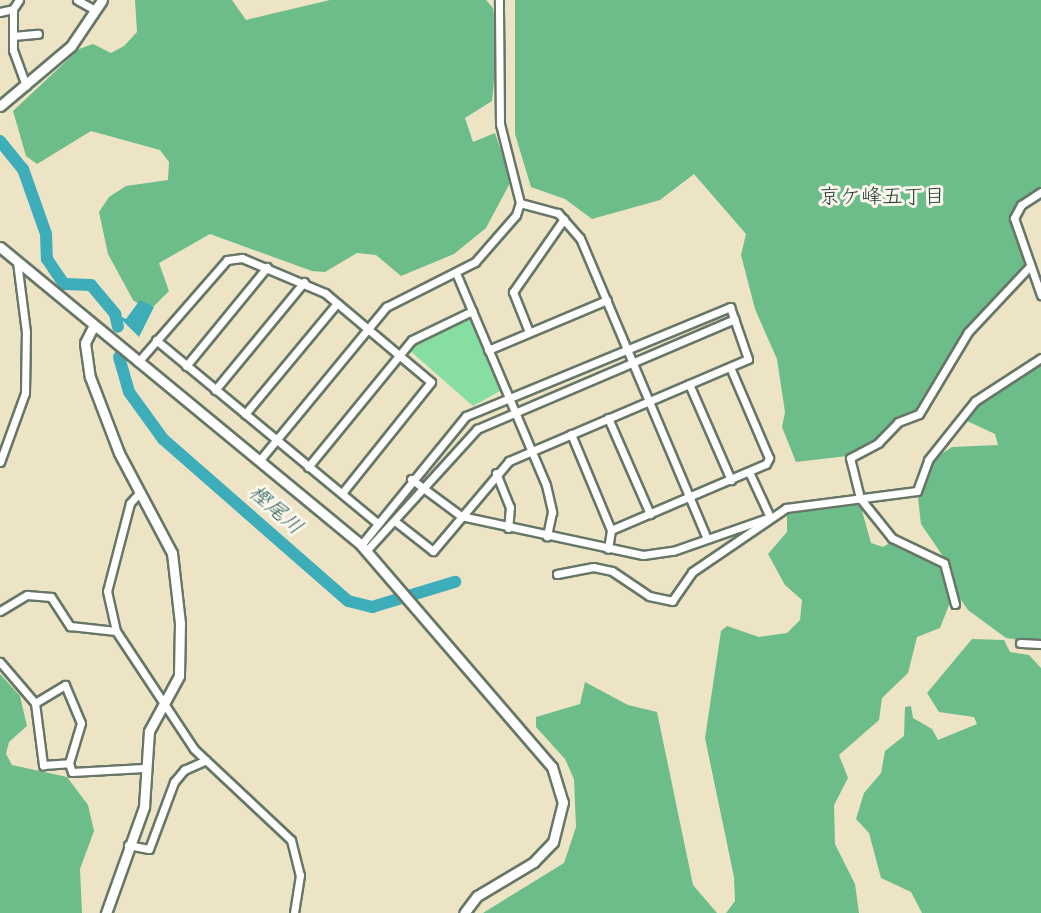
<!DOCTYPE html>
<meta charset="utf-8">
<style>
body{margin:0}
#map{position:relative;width:1041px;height:913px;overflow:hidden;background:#ede4c6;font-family:Kalam,"Klee One",sans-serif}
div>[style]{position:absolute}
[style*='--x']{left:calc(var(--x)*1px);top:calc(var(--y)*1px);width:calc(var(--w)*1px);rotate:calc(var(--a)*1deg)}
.green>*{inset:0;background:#86dea3}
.forest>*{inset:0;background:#6cbd89}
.water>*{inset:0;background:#3dadba}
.river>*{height:12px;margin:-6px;padding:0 6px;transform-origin:6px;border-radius:6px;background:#3dadba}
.roads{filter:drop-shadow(2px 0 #677767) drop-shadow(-2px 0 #677767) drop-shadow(0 2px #677767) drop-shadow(0 -2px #677767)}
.street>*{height:7px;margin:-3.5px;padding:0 3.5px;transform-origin:3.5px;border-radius:3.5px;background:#fff}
.secondary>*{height:9px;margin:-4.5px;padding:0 4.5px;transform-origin:4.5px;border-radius:4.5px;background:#fff}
span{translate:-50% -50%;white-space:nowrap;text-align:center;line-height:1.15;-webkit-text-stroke:6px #fbf7ec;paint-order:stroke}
.neighbourhood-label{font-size:21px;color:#1f3d34}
.water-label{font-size:21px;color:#285f5c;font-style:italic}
</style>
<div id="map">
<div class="green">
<i style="clip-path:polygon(468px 315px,500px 391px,473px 406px,408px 349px,420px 337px)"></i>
</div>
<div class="forest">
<i style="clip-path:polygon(135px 0,232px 0,246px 20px,330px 0,486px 0,493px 8px,498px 42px,492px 101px,465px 118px,473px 142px,495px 133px,511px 181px,486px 228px,454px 254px,401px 276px,376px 255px,357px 253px,325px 272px,312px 271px,210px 234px,159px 263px,169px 291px,152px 308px,143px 307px,133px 300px,108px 254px,99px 212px,109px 197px,126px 186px,168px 180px,169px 162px,160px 150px,91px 131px,37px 164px,26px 156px,13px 111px,79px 49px,93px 44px,111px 53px,124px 46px,137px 32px)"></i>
<i style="clip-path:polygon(515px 0,1041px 0,1041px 189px,1013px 213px,1027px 264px,1023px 275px,987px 304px,919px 411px,896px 420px,875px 442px,847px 456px,796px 462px,782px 427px,785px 412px,777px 359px,755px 309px,741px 255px,746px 234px,694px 174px,660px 200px,592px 219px,565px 199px,531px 187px,515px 134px)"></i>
<i style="clip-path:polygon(1041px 362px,1041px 641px,1035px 642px,1006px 638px,968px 610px,954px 590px,953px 571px,921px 524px,918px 498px,930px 461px,952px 447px,998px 445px,995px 434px,965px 420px,976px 403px)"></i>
<i style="clip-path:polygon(859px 500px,871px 543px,883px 547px,893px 541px,944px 565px,951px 600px,940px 628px,917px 637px,908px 673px,882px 698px,879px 720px,839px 755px,848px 778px,834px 805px,835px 844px,855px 884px,859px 913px,726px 913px,735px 901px,734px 877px,705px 738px,721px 631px,727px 626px,759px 637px,787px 633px,800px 620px,802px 600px,785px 585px,768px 554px,787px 532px,787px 516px,791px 510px)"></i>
<i style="clip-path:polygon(972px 639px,1004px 640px,1010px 652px,1029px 655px,1041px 668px,1041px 913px,922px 913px,911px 892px,881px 878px,869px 833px,856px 819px,864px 793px,881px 773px,885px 751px,904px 736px,905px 707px,911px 706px,913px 718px,932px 729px,938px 740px,977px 724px,974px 717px,939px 712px,927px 693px)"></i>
<i style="clip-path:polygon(0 674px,20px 696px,27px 726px,9px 742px,6px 754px,12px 765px,67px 777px,88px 805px,94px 831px,80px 869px,82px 913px,0 913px)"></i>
<i style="clip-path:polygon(585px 682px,628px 705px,657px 712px,693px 885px,717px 913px,483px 913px,564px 863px,576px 827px,574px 779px,565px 759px,536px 727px,536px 717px,580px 704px)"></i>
</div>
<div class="water">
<i style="clip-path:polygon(140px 300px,154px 307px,139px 337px,117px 315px,126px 319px)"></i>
</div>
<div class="river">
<i style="--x:0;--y:141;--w:36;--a:51"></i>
<i style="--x:23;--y:169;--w:69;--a:70.5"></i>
<i style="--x:46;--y:234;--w:25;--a:88"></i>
<i style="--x:47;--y:259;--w:30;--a:56"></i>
<i style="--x:64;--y:284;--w:27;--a:2"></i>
<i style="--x:91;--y:285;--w:38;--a:50"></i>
<i style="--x:115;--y:314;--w:13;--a:77"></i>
<i style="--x:119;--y:357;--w:36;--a:74"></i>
<i style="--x:129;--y:392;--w:58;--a:54.1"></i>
<i style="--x:163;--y:439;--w:246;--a:41.2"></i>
<i style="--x:348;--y:601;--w:25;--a:14"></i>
<i style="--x:372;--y:607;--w:87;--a:-16.8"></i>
</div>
<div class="roads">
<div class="street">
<i style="--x:19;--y:0;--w:11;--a:124"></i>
<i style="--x:13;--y:9;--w:41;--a:90"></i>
<i style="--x:13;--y:50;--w:38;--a:70"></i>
<i style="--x:77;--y:0;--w:21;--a:29"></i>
<i style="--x:0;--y:12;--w:13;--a:-13"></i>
<i style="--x:13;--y:36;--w:25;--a:-5"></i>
<i style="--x:1041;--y:192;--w:24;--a:147"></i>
<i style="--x:1021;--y:205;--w:15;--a:118"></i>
<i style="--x:1014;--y:218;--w:82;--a:70.7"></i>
<i style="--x:520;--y:203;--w:39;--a:15"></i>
<i style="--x:558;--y:213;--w:33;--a:49"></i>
<i style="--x:580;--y:238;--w:326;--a:67.1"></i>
<i style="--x:456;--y:273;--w:230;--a:67"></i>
<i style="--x:546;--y:485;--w:28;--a:77"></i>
<i style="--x:552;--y:512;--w:25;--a:102"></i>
<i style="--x:529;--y:332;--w:43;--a:-111.8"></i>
<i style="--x:513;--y:292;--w:89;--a:-55.1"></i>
<i style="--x:156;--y:340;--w:286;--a:39.6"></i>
<i style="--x:488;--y:350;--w:129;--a:-22.8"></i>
<i style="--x:138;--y:362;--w:135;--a:-48.9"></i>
<i style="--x:227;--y:260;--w:15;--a:-8"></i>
<i style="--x:242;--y:258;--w:90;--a:22.9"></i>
<i style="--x:325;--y:293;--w:138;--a:40"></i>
<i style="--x:431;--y:382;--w:142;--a:128.7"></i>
<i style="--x:186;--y:366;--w:128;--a:-50.7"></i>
<i style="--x:689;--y:384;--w:105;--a:66.4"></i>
<i style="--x:215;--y:390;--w:140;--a:-50.5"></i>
<i style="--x:245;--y:414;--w:144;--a:-50.3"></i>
<i style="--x:608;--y:418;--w:105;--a:66.4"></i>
<i style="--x:571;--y:434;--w:104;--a:67.4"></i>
<i style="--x:611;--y:530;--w:19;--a:99"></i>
<i style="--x:259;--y:461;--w:200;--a:-50.5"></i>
<i style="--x:386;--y:307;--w:100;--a:-26.8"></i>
<i style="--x:475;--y:262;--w:62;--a:-48.9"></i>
<i style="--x:516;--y:215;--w:13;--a:-72"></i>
<i style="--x:520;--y:203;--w:81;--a:-104.2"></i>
<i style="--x:500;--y:124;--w:124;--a:-90.5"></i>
<i style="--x:0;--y:462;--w:73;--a:-70.1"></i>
<i style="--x:25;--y:393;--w:61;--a:-89.1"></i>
<i style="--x:26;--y:332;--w:71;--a:-97.3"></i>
<i style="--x:308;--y:467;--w:164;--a:-50.7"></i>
<i style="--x:412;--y:340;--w:67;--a:-25.8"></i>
<i style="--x:749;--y:472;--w:50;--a:65"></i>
<i style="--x:496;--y:473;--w:37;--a:68"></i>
<i style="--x:510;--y:507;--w:21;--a:95"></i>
<i style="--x:411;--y:479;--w:62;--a:36.5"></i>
<i style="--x:461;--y:516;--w:186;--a:12.1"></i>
<i style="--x:643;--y:555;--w:30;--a:-8"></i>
<i style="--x:673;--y:551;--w:103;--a:-19.3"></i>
<i style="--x:140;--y:492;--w:15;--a:132"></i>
<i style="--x:130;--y:503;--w:91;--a:104.6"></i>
<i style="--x:107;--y:591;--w:41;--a:77.3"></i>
<i style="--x:116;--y:631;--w:141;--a:56.5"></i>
<i style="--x:194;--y:749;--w:133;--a:43.2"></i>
<i style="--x:291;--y:840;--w:36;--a:76"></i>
<i style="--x:300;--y:875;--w:38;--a:99"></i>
<i style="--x:611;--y:530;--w:168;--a:-23.1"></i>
<i style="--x:766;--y:464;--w:7;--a:-63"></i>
<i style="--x:769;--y:458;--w:99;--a:-113.2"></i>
<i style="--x:361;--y:545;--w:166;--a:-50.9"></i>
<i style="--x:466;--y:416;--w:286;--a:-22.4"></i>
<i style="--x:730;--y:307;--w:55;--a:70.9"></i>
<i style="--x:748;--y:359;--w:260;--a:156.9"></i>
<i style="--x:509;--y:461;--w:118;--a:130.2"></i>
<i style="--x:433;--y:551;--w:47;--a:-141.9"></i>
<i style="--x:367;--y:550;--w:164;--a:-47.7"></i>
<i style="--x:477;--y:429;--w:280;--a:-23.1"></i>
<i style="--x:557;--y:574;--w:37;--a:-11"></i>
<i style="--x:593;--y:567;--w:19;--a:12"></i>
<i style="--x:612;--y:571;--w:45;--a:34"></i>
<i style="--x:649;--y:596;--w:24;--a:12"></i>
<i style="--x:672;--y:601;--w:35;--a:-55"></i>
<i style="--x:692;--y:572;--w:114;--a:-34.2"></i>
<i style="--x:786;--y:508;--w:132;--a:-7.4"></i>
<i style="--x:917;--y:491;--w:33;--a:-70"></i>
<i style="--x:928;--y:460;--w:75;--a:-51.5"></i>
<i style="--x:975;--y:401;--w:79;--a:-33.1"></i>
<i style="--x:955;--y:604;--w:42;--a:-105"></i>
<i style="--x:944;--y:563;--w:58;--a:-154.3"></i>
<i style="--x:892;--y:538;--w:51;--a:-128.7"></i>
<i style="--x:860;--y:498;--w:41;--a:-104"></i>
<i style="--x:850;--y:458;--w:32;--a:-28"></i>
<i style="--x:878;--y:443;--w:29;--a:-46"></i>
<i style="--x:898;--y:422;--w:22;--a:-21"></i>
<i style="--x:919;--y:414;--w:96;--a:-59.1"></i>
<i style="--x:968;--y:332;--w:91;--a:-46.8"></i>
<i style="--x:0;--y:611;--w:31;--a:-31"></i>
<i style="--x:27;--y:595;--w:24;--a:5"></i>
<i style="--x:51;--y:597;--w:35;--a:57"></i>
<i style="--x:70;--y:626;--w:46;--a:6.2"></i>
<i style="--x:1020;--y:643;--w:21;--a:3"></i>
<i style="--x:0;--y:662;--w:54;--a:49.5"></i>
<i style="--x:35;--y:703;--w:63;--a:82.6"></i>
<i style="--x:43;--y:765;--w:26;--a:-4"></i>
<i style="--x:35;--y:703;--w:35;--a:-31"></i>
<i style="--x:65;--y:685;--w:41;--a:67.2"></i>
<i style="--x:81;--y:723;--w:42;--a:106.7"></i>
<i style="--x:69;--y:763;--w:9;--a:72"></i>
<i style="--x:72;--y:772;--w:72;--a:-3.2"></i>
<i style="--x:128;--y:845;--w:21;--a:11"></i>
<i style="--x:149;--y:849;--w:72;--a:-69.5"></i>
<i style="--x:174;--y:782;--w:16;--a:-50"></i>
<i style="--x:184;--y:770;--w:24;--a:-24"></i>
</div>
<div class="secondary">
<i style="--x:0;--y:106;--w:93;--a:-40.2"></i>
<i style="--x:71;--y:46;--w:55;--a:-56"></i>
<i style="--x:0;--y:247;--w:468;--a:39.5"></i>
<i style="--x:361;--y:545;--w:293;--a:49.3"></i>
<i style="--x:552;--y:767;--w:37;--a:73"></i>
<i style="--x:563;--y:802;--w:41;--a:104"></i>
<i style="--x:553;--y:842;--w:28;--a:134"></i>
<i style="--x:534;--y:862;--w:66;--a:149.2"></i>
<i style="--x:477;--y:896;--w:21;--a:127"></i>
<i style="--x:94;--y:325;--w:20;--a:117"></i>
<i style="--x:85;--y:343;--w:34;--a:82"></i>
<i style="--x:90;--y:377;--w:81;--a:69.1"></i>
<i style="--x:119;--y:453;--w:113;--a:62.1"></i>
<i style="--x:172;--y:553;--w:70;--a:83.5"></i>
<i style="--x:180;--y:623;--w:53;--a:91.1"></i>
<i style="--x:179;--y:676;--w:63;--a:118.6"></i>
<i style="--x:149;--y:731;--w:76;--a:93.8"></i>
<i style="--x:144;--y:807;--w:113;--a:109.7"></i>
</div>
</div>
<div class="neighbourhood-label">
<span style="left:882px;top:198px">京ケ峰五丁目</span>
</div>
<div class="water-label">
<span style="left:275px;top:511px;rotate:41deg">樫尾川</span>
</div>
</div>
